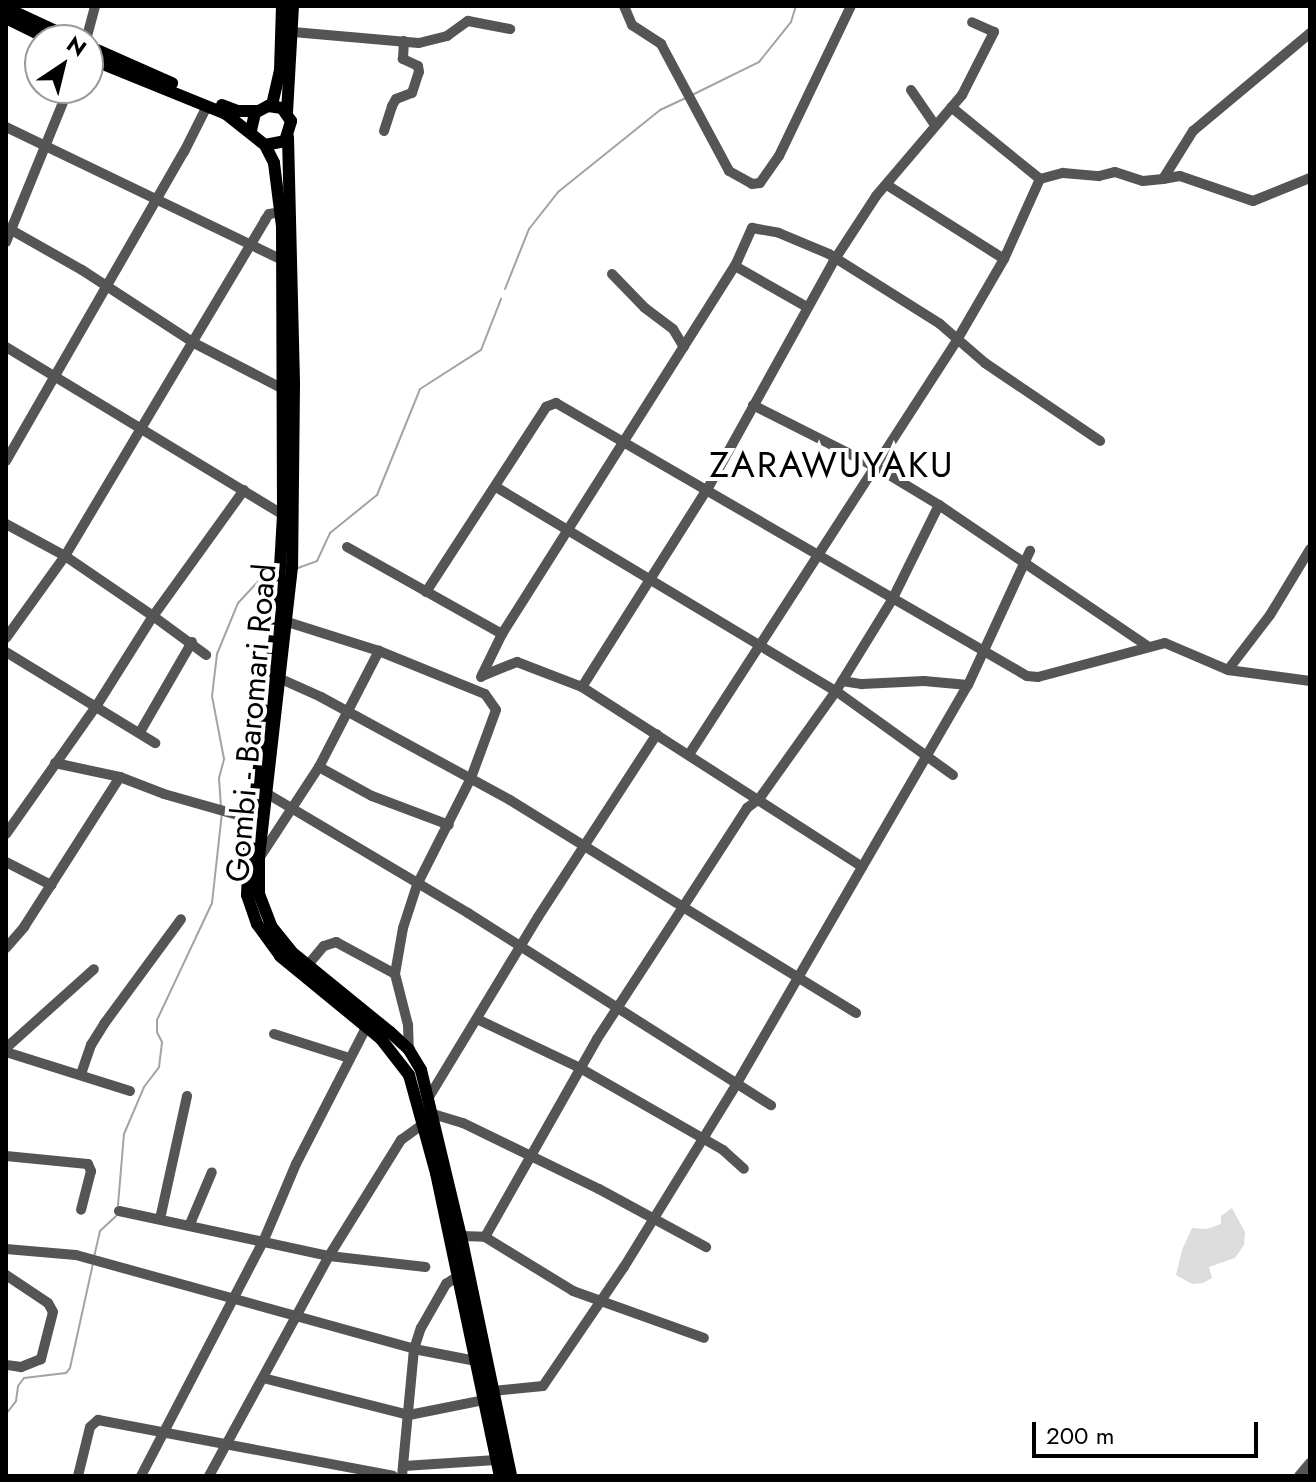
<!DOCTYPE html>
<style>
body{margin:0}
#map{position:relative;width:1316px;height:1482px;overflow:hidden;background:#fff;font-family:Jost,sans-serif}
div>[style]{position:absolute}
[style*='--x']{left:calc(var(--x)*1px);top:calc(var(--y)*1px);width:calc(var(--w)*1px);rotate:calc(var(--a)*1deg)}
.green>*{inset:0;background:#dcdcdc}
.stream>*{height:2px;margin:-1px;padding:0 1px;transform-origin:1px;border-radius:1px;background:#a3a3a3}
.minor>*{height:10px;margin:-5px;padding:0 5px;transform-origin:5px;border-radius:5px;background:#555}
.major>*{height:12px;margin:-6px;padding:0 6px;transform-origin:6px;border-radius:6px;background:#000}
span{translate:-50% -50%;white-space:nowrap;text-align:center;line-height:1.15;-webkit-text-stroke:8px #fff;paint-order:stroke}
.street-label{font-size:32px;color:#000}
.quarter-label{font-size:36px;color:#000;letter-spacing:2px}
.frame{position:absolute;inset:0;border:8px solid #000;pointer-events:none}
.north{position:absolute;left:24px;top:24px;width:80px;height:80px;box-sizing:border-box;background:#fff;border:2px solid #999;border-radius:50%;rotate:35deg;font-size:22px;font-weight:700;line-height:32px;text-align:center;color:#000}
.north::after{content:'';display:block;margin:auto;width:28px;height:36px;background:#000;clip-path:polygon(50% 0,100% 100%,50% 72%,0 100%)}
.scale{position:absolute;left:1032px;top:1422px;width:226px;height:36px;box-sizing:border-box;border:4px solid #000;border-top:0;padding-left:10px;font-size:24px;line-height:28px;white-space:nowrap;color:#000;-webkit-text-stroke:6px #fff;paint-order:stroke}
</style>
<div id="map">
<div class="green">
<i style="clip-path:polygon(1232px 1208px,1245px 1232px,1244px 1245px,1235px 1258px,1209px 1267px,1212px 1278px,1203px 1283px,1192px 1284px,1176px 1275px,1182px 1250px,1192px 1228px,1207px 1229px,1221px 1224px,1221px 1216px)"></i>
</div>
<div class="stream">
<i style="--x:692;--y:95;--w:75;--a:-26.2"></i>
<i style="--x:759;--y:62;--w:51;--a:-51.3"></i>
<i style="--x:791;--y:22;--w:17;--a:-73"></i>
<i style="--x:505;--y:289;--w:65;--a:-68.2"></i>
<i style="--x:529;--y:229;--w:47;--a:-51.9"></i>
<i style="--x:558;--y:192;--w:131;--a:-38.8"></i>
<i style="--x:660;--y:110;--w:29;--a:-25"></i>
<i style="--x:298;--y:568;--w:20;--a:-20"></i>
<i style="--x:317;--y:561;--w:31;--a:-65"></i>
<i style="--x:330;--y:533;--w:60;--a:-39"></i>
<i style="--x:377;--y:495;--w:114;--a:-67.9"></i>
<i style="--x:420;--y:389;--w:72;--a:-32.6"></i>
<i style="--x:481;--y:350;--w:55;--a:-68.6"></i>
<i style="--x:221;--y:807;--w:29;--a:-94"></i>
<i style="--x:219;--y:778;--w:20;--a:-75"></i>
<i style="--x:224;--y:759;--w:64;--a:-100.8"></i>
<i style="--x:212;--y:696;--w:42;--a:-83.2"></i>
<i style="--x:217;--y:654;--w:55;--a:-67.6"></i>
<i style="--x:238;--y:603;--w:42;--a:-46.9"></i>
<i style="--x:267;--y:572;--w:9;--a:-27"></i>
<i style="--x:118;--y:1205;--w:71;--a:-85.2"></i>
<i style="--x:124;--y:1134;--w:51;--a:-66.9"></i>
<i style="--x:144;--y:1087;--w:25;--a:-53"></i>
<i style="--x:159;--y:1067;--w:25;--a:-83"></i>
<i style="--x:162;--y:1042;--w:11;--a:-117"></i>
<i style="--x:157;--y:1032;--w:12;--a:-90"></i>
<i style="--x:157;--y:1020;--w:129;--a:-64.8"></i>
<i style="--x:212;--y:903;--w:91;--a:-83.7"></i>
<i style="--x:94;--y:1257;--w:27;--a:-77"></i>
<i style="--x:100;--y:1231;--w:22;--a:-43"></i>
<i style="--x:6;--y:1414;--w:16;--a:-52"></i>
<i style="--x:16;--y:1401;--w:15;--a:-82"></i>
<i style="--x:18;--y:1386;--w:10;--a:-53"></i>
<i style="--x:24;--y:1378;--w:42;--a:-6.8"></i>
<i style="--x:66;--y:1373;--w:6;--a:-51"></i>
<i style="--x:70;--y:1368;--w:107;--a:-77.6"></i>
</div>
<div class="minor">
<i style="--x:624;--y:6;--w:21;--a:67"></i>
<i style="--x:632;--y:25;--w:35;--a:33"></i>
<i style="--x:661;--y:44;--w:144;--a:61.8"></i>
<i style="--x:729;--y:171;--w:26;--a:29"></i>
<i style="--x:752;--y:184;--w:8;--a:-7"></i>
<i style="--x:760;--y:183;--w:33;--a:-55"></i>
<i style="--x:779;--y:156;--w:166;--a:-64.4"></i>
<i style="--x:293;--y:32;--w:126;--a:5"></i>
<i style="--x:419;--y:43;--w:29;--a:-14"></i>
<i style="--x:447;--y:36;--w:26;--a:-36"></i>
<i style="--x:468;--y:21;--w:43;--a:10.8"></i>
<i style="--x:86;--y:40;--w:35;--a:-75"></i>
<i style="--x:911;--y:90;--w:42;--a:55.6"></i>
<i style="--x:6;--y:127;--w:306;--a:25.7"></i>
<i style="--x:384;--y:131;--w:26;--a:-72"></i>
<i style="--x:392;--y:106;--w:8;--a:-60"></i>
<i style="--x:396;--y:99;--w:17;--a:-21"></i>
<i style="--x:412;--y:93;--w:22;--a:-72"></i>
<i style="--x:419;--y:72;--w:6;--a:-99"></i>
<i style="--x:418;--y:66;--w:17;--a:-155"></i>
<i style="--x:403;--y:59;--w:18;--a:-87"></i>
<i style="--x:1040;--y:179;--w:24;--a:-15"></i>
<i style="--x:1063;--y:173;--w:36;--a:5"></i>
<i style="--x:1099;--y:176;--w:16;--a:-14"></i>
<i style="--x:1115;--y:172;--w:29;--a:18"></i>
<i style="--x:1143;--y:181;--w:20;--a:-6"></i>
<i style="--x:1163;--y:179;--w:57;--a:-58"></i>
<i style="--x:1193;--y:131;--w:153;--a:-39.9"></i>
<i style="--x:1163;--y:179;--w:17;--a:-10"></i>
<i style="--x:1180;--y:176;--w:77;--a:18.9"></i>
<i style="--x:1253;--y:201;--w:61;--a:-22"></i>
<i style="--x:887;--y:185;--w:138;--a:32.3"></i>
<i style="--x:6;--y:227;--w:87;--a:29.5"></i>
<i style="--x:82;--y:270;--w:134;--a:33.1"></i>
<i style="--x:194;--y:343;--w:100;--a:27.3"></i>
<i style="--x:6;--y:242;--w:166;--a:-67.8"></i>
<i style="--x:735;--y:266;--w:83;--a:29.7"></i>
<i style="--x:612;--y:274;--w:47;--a:45.9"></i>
<i style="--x:645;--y:308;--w:35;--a:37"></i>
<i style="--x:673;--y:329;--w:21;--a:59"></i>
<i style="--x:6;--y:347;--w:324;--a:31.2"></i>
<i style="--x:753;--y:405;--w:138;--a:26.8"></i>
<i style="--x:876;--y:467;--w:74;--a:31.1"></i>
<i style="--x:939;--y:505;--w:251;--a:34.1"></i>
<i style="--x:6;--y:461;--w:357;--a:-60.1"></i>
<i style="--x:184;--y:152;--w:51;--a:-63.4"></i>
<i style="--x:496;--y:487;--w:397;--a:31"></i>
<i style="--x:836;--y:691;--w:144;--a:35.7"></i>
<i style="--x:244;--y:490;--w:155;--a:125.8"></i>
<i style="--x:153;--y:616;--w:107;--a:-145.7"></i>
<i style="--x:65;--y:556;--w:391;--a:-59.2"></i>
<i style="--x:265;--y:220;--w:7;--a:-56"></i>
<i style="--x:269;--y:214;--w:12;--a:-9"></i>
<i style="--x:6;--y:524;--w:67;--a:28.5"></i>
<i style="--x:65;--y:556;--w:101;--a:125.7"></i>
<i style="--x:347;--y:547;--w:178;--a:29.3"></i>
<i style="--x:1310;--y:549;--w:77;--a:121.2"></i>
<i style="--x:1270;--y:615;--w:69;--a:127.4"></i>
<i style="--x:1228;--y:670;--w:83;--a:7.6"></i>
<i style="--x:426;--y:592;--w:221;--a:-57"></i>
<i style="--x:546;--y:407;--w:11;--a:-22"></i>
<i style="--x:556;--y:403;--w:544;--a:30.1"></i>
<i style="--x:1027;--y:676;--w:11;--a:5"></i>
<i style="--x:1038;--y:677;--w:131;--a:-15"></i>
<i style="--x:1165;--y:643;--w:69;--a:23.2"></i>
<i style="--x:278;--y:619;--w:106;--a:17.6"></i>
<i style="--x:379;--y:651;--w:114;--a:22.1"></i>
<i style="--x:485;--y:694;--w:19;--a:55"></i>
<i style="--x:496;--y:710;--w:72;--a:110.2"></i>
<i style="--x:471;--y:778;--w:120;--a:116.8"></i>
<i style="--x:417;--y:885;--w:45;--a:108"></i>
<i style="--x:403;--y:928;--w:47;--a:99.9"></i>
<i style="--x:395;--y:974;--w:53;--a:75.7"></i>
<i style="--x:408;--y:1025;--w:25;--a:88"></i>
<i style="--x:6;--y:652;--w:175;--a:31.4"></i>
<i style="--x:482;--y:676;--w:38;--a:-22"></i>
<i style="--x:517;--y:662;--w:70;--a:21"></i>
<i style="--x:582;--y:687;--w:333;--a:32.7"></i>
<i style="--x:481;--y:677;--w:48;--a:-64"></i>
<i style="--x:502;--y:634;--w:436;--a:-57.7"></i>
<i style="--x:735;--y:266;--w:42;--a:-65.9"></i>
<i style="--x:752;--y:228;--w:27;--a:10"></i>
<i style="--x:779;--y:233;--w:54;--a:22.8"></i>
<i style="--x:829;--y:254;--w:131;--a:32.2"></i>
<i style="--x:940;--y:324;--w:60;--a:40.9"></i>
<i style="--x:985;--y:363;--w:139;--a:34.1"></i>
<i style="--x:281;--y:679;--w:44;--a:24.2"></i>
<i style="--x:321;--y:697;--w:215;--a:28.6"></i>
<i style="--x:510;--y:800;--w:203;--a:31.7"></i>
<i style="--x:683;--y:907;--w:118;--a:-57.1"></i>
<i style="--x:747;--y:808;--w:15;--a:-37"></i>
<i style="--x:759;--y:799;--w:133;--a:-54.5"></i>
<i style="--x:836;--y:691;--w:107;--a:-58.4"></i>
<i style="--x:892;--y:600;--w:106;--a:-63.7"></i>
<i style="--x:842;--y:681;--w:20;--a:9"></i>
<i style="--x:862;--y:684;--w:62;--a:-2.8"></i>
<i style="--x:924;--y:681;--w:44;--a:5.2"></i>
<i style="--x:582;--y:687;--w:236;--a:-57.7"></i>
<i style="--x:708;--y:488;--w:262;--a:-61"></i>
<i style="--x:835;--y:259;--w:75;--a:-56.9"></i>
<i style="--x:876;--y:196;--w:133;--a:-49.6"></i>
<i style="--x:962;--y:95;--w:71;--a:-63.1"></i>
<i style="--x:994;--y:32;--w:24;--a:-156"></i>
<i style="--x:140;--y:732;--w:104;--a:-60"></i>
<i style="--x:690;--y:753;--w:492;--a:-57.1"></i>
<i style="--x:957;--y:340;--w:94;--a:-59.9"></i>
<i style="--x:1004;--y:259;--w:88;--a:-65.8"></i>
<i style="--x:1040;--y:179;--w:114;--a:-141"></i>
<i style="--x:55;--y:763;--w:66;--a:12.2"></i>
<i style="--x:120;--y:777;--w:47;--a:21.1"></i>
<i style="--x:164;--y:794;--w:91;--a:15.9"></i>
<i style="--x:319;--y:767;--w:60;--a:28.7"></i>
<i style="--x:372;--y:796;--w:82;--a:20.6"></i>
<i style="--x:266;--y:793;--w:235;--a:30.7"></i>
<i style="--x:468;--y:913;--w:359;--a:32.4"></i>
<i style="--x:6;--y:834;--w:158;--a:-54.8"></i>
<i style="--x:97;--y:705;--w:105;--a:-57.8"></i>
<i style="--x:153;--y:616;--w:66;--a:36.3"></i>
<i style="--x:260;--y:857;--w:108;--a:-56.8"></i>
<i style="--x:319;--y:767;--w:131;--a:-62.7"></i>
<i style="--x:6;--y:862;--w:51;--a:27.1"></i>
<i style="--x:6;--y:948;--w:28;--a:-49"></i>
<i style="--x:24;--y:927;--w:178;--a:-57.4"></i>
<i style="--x:307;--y:966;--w:26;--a:-50"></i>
<i style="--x:324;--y:946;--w:13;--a:-18"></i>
<i style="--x:336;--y:942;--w:67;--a:28.5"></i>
<i style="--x:479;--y:1020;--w:112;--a:25.4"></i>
<i style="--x:580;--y:1068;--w:165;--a:29.8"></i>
<i style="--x:723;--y:1150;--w:28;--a:42"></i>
<i style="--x:274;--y:1034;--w:79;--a:17.7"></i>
<i style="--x:6;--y:1048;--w:118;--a:-41.9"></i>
<i style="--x:6;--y:1052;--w:130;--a:17.5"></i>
<i style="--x:81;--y:1074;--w:31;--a:-71"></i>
<i style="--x:91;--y:1045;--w:25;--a:-58"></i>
<i style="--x:104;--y:1024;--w:130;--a:-53.7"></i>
<i style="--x:429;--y:1097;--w:210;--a:-58.8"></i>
<i style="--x:538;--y:917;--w:218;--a:-57"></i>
<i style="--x:433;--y:1114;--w:31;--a:17"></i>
<i style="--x:463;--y:1123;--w:151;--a:25.9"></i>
<i style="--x:599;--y:1189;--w:122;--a:28.5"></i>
<i style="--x:6;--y:1156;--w:82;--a:5.6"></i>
<i style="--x:88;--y:1164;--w:8;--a:67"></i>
<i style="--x:91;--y:1171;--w:40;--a:104.4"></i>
<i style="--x:119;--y:1211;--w:215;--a:12.1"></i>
<i style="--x:329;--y:1256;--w:97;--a:6.5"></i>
<i style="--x:160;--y:1219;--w:126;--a:-77.6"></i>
<i style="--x:190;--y:1224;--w:56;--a:-67.1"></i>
<i style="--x:461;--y:1236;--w:24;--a:2"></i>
<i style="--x:485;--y:1237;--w:103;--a:31.5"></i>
<i style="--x:573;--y:1291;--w:139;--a:19.7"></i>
<i style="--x:485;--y:1237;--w:227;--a:-60.5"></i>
<i style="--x:597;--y:1039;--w:158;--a:-56.9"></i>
<i style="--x:683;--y:907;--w:203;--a:31.5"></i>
<i style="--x:6;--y:1249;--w:70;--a:4.9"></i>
<i style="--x:76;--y:1255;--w:351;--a:15.5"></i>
<i style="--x:414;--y:1349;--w:63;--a:11"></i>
<i style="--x:6;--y:1275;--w:50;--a:33.7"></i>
<i style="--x:48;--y:1303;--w:10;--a:61"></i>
<i style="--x:53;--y:1312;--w:49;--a:104.3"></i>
<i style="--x:41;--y:1359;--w:22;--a:158"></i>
<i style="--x:21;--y:1367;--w:15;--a:-172"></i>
<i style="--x:263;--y:1378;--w:151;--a:14.2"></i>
<i style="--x:409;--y:1415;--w:76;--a:-11.3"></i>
<i style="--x:493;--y:1391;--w:50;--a:-5.7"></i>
<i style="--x:543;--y:1386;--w:144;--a:-55.8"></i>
<i style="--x:624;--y:1267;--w:216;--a:-58.4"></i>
<i style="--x:737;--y:1083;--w:460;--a:-59.9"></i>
<i style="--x:968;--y:685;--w:148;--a:-65.2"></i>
<i style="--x:404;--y:1466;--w:92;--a:-3.7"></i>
<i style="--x:78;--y:1476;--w:50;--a:-76.2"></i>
<i style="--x:90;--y:1427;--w:11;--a:-41"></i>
<i style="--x:98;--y:1420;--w:300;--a:10.7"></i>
<i style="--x:141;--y:1476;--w:264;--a:-62.5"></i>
<i style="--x:263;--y:1242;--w:85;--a:-67.1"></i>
<i style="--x:296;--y:1164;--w:155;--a:-62.8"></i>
<i style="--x:209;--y:1476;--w:251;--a:-61.4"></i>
<i style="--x:329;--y:1256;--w:137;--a:-58.2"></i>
<i style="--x:401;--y:1140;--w:29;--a:-36"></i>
<i style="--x:402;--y:1476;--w:128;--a:-84.6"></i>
<i style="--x:414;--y:1349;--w:22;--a:-72"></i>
<i style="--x:421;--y:1328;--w:51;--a:-60.4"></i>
<i style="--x:446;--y:1284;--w:7;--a:-34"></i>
<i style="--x:452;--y:1280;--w:11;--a:10"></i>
<i style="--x:1299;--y:1476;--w:17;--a:-50"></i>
</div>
<div class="major">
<i style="--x:6;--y:8;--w:76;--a:24.9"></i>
<i style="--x:6;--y:18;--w:50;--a:26.1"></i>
<i style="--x:88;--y:46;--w:92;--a:23.8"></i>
<i style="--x:88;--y:58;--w:149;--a:22.1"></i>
<i style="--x:226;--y:114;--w:50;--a:38.5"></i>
<i style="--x:265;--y:145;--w:20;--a:-11"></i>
<i style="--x:285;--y:141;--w:21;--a:-73"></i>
<i style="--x:291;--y:121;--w:16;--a:-125"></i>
<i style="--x:282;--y:108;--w:14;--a:-172"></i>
<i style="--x:268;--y:106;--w:15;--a:152"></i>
<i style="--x:255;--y:113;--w:18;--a:103"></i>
<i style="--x:222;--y:105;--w:17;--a:21"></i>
<i style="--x:238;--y:111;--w:19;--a:0"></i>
<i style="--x:272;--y:105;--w:36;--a:-77"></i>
<i style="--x:280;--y:70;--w:64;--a:-88.2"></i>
<i style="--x:287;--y:113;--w:107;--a:-86.8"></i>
<i style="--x:288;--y:137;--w:247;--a:88.6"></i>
<i style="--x:294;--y:384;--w:183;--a:90.6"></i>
<i style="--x:292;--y:567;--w:293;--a:96.5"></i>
<i style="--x:259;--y:858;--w:36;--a:90"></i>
<i style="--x:259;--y:894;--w:34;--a:69"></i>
<i style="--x:271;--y:926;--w:36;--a:51"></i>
<i style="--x:294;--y:954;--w:124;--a:39.1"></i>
<i style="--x:390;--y:1032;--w:26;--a:43"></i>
<i style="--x:409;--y:1050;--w:23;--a:59"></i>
<i style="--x:421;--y:1070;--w:171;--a:76.5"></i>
<i style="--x:461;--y:1236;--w:245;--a:78.2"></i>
<i style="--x:265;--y:145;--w:20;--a:63"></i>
<i style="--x:274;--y:163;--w:64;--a:82.8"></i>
<i style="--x:282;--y:226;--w:289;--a:89.8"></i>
<i style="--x:283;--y:515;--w:103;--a:93.3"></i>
<i style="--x:277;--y:618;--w:233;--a:96.9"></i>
<i style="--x:249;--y:849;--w:46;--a:92.5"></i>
<i style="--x:247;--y:895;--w:31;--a:71"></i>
<i style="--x:257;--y:924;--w:39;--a:54"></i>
<i style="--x:280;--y:956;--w:131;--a:39.4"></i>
<i style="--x:381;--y:1039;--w:46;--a:52.1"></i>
<i style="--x:409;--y:1075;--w:102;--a:74.6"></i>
<i style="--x:436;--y:1173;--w:310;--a:78.1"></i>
</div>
<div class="street-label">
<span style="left:251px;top:723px;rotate:-85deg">Gombi - Baromari Road</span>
</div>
<div class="quarter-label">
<span style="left:832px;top:465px">ZARAWUYAKU</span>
</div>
<div class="frame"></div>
<div class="north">N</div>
<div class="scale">200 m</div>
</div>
